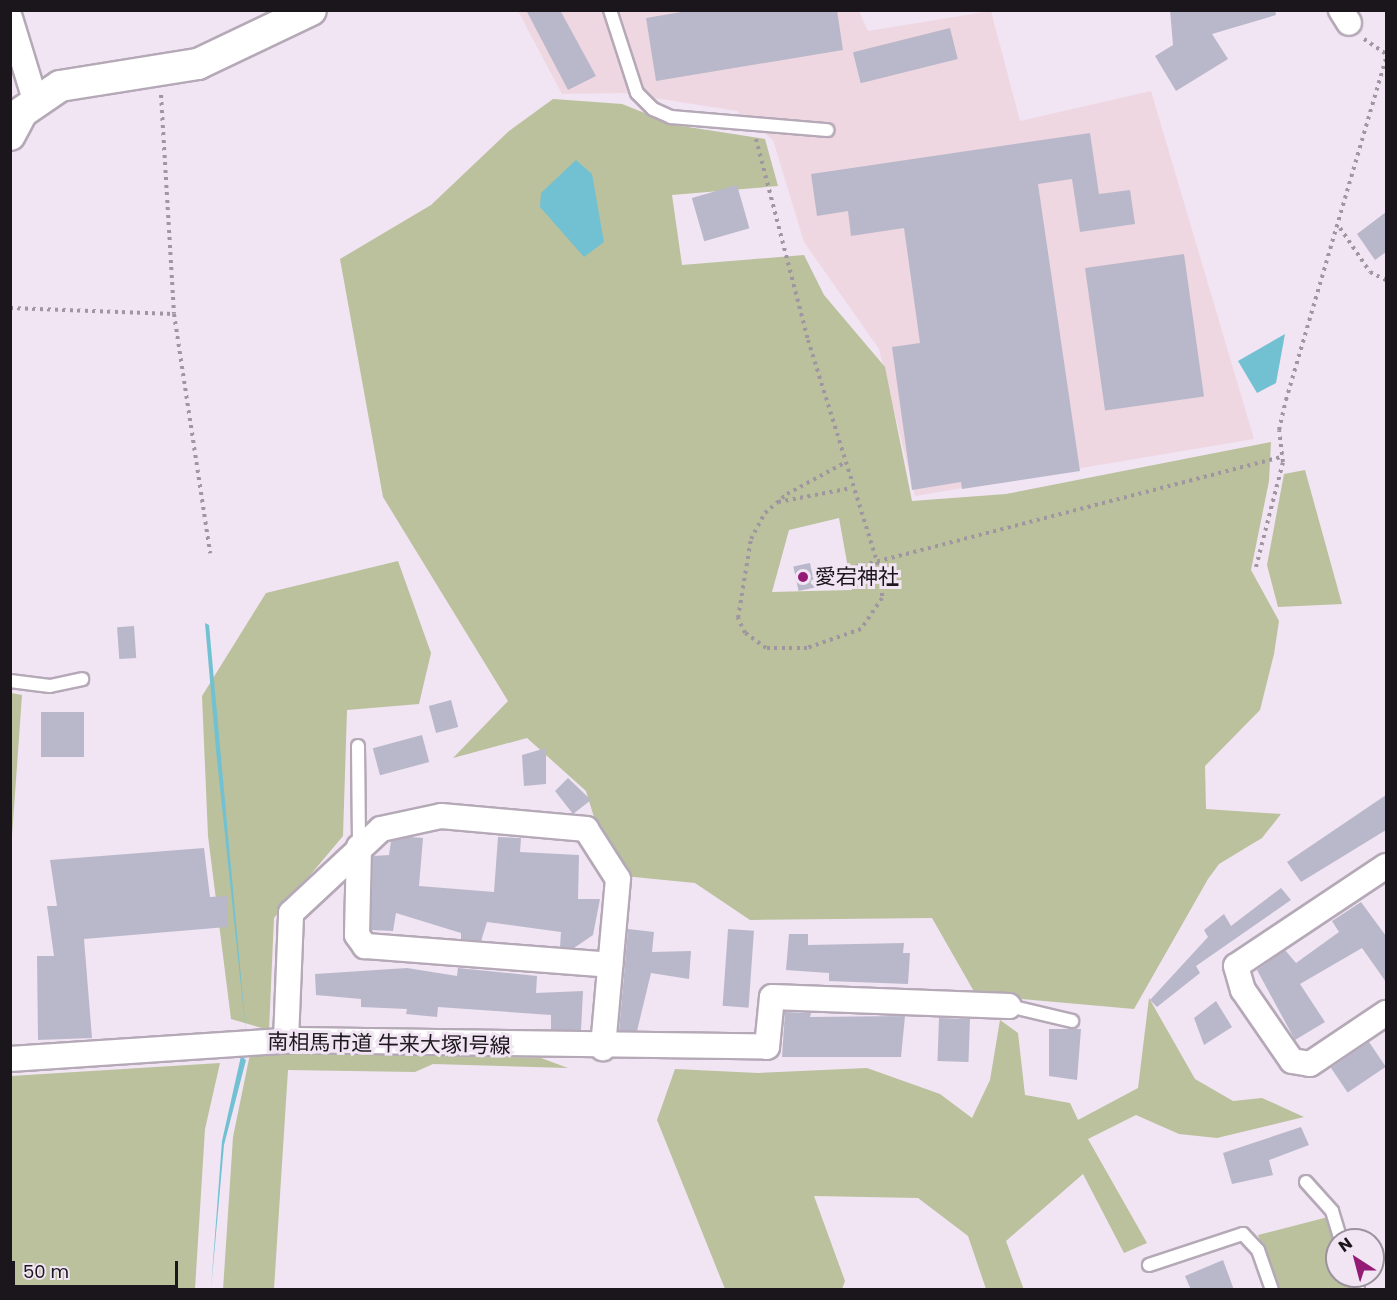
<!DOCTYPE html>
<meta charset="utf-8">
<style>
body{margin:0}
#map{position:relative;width:1397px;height:1300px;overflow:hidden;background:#f1e4f3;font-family:Poppins,"Noto Sans JP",sans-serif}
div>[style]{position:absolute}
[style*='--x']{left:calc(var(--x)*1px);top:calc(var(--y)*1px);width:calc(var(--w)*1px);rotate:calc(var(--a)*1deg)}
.industrial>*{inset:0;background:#efd7e2}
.green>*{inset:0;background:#bac19c}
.water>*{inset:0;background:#72c1d2}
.building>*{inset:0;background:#b9b8ca;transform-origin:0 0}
.path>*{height:4px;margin-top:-2px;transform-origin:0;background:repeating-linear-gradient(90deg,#a096a1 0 3px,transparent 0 7.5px)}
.roads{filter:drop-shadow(2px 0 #b5a9b7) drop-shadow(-2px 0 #b5a9b7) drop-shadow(0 2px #b5a9b7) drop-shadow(0 -2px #b5a9b7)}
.service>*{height:12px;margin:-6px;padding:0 6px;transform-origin:6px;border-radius:6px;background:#fff}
.minor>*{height:24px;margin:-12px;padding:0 12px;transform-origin:12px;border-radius:12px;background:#fff}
.tertiary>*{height:30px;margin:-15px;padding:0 15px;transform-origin:15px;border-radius:15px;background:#fff}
.dots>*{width:16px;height:16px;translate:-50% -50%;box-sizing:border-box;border:3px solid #f1e4f3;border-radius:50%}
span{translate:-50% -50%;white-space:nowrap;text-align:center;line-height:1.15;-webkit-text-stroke:6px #f1e4f3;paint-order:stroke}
.poi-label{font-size:21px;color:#1a161b}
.left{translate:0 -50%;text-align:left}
.street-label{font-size:21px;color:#1a161b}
.frame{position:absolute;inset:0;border:12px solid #1a161b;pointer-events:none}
.north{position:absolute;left:1325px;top:1228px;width:60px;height:60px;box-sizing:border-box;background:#f1e4f3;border:2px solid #9b929d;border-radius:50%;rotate:324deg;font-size:16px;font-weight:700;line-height:24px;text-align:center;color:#1a161b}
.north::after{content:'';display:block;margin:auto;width:21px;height:27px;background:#941a76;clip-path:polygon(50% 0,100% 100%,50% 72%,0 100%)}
.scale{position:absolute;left:12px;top:1261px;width:166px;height:27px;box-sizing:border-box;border:3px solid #1a161b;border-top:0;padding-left:8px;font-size:18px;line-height:21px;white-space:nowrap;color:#1a161b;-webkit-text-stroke:4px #f1e4f3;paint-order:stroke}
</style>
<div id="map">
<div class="industrial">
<i style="clip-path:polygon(518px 11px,859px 11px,868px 31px,991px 11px,1020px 121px,1151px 91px,1254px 439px,915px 496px,879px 349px,804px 242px,773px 140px,737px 111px,623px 93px,562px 94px)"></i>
</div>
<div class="green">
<i style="clip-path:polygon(evenodd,553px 99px,622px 104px,675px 125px,765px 139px,778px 186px,672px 195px,682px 265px,804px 255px,824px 295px,885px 367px,912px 501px,1006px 494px,1271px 442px,1269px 481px,1251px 570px,1279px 621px,1274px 654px,1260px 710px,1205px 766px,1206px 809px,1281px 814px,1262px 838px,1219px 864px,1208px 879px,1134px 1009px,976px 995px,932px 918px,750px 920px,695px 883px,624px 876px,601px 840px,586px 791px,527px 738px,453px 758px,508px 701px,383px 497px,340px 259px,431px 205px,509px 131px,553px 99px,839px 518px,852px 590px,772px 592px,789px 530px,839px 518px)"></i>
<i style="clip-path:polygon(1305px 470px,1342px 604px,1278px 607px,1267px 565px,1284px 474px)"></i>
<i style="clip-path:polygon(398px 561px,431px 653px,419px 704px,347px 710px,343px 836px,274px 918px,269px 1030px,231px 1019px,208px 836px,202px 696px,266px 593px)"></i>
<i style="clip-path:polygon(11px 693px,22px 695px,11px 850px,10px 693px)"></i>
<i style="clip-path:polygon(1149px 998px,1195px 1079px,1233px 1101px,1262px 1098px,1304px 1117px,1217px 1138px,1179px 1134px,1136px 1115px,1088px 1139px,1147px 1243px,1124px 1253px,1083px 1174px,1006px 1241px,1024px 1290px,986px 1289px,968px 1236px,918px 1198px,814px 1196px,845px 1281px,842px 1289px,725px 1289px,657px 1120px,675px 1069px,758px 1073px,867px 1068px,940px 1094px,972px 1118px,990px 1080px,1000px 1020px,1018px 1033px,1025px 1095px,1070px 1103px,1078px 1120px,1138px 1088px)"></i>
<i style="clip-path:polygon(294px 1050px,541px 1058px,568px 1068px,433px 1064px,415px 1072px,288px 1070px,274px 1289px,223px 1290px,233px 1137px,250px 1054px)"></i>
<i style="clip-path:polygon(220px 1063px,205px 1129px,195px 1289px,11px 1289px,11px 1076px)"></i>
<i style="clip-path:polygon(1328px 1217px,1337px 1246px,1337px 1276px,1346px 1276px,1350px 1289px,1279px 1289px,1258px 1235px)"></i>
</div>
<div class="water">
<i style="clip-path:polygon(576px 160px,592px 174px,604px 242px,584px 257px,540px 207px,541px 193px)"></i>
<i style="clip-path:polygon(1285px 334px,1276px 383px,1257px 393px,1238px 361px)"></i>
<i style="clip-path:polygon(205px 623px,209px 625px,246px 1033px,216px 750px)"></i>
<i style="clip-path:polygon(241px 1056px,246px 1060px,224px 1145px,211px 1289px,222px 1141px)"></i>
</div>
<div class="building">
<i style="clip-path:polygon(526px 10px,560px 10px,596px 76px,568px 90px)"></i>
<i style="clip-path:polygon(693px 10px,837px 10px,843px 50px,656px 81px,646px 18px)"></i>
<i style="clip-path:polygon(1170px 10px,1275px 10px,1276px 15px,1212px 34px,1228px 59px,1176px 91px,1155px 56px,1173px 45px)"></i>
<i style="left:950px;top:28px;width:32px;height:100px;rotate:76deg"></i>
<i style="clip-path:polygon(1090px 133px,1099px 194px,1130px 190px,1135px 224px,1080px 232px,1072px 179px,1038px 184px,1080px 471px,962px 489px,961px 482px,912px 490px,892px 347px,920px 343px,904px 228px,851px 236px,848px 211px,817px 216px,811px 174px)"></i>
<i style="left:737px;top:185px;width:45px;height:47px;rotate:74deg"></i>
<i style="clip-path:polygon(1386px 212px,1386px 252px,1375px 260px,1357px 234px)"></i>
<i style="left:1184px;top:254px;width:144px;height:100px;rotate:82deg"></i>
<i style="left:810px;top:563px;width:25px;height:17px;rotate:78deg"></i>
<i style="left:134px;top:626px;width:32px;height:17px;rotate:86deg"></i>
<i style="left:451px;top:700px;width:28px;height:23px;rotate:75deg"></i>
<i style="left:41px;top:712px;width:43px;height:45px"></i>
<i style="left:422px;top:735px;width:28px;height:51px;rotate:75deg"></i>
<i style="clip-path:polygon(546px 748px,546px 784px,524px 786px,522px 755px)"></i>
<i style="clip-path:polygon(568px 778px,591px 800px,573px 814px,555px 791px)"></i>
<i style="clip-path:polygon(1386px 795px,1386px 830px,1301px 882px,1287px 862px)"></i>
<i style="clip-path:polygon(410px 837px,423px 838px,419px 886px,494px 892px,498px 837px,521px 838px,520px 852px,579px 855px,578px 899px,600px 899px,593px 935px,574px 948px,560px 947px,561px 932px,487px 922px,481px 941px,461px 939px,461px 933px,396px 913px,393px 931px,371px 930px,373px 856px,389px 855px,391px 841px)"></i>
<i style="clip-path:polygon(204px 848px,210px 897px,227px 896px,227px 927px,84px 939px,92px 1038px,38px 1040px,37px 956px,54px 956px,47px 906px,57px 906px,50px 860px)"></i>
<i style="clip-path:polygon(1281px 888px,1291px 900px,1196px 966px,1200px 973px,1157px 1007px,1150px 1000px,1208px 937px,1204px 930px,1224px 914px,1231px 926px)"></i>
<i style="clip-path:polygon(1361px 902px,1386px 936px,1386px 982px,1362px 948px,1300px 984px,1325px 1022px,1295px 1040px,1257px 970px,1285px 950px,1296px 963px,1339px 932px,1332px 921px)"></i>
<i style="clip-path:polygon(628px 929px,654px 932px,652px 952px,691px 951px,689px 979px,651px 973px,637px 1031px,619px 1031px)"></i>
<i style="left:728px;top:929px;width:26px;height:77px;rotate:4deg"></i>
<i style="clip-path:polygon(789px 934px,808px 934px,808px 945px,904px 943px,903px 953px,910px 953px,908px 984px,829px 981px,829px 973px,786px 970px)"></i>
<i style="clip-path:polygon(407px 968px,457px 976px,458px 968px,537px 976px,536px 993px,583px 991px,581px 1030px,551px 1030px,551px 1015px,438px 1007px,437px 1017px,406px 1014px,407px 1009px,361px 1007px,361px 999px,316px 995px,315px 974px)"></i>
<i style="clip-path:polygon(1216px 1001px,1232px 1027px,1204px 1045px,1194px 1018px)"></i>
<i style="clip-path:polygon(785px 1012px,811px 1013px,810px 1017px,905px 1016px,901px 1057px,782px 1057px)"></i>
<i style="left:939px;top:1018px;width:31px;height:43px;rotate:2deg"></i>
<i style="clip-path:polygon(1049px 1029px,1081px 1029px,1077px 1080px,1049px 1076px)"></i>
<i style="left:1369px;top:1042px;width:30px;height:46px;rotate:56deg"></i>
<i style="clip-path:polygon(1301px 1127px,1309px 1145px,1269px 1160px,1273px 1175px,1232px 1184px,1223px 1153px)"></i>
<i style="clip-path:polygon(1223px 1260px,1234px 1290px,1191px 1290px,1185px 1276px)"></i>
</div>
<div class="path">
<i style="--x:1364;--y:39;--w:27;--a:34"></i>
<i style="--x:161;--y:95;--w:219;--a:86.6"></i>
<i style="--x:174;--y:314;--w:242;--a:81.4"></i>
<i style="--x:756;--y:139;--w:208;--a:75.5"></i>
<i style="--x:808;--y:340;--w:249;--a:72.7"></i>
<i style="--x:882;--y:578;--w:20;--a:90"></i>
<i style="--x:882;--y:598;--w:37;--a:124"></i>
<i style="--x:861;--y:629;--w:57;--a:160.6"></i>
<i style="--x:807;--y:648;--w:41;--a:180"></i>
<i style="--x:766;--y:648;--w:26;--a:-144"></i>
<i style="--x:745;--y:633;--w:17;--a:-115"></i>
<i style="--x:738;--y:618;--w:80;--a:-80.7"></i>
<i style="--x:751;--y:539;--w:30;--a:-62"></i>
<i style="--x:765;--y:513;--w:29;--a:-41"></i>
<i style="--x:787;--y:494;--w:65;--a:-28.5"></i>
<i style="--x:1340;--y:228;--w:53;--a:55.7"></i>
<i style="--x:1370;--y:272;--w:18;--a:27"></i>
<i style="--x:10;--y:308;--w:164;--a:2.1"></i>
<i style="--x:778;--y:502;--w:75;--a:-10.7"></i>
<i style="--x:1256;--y:567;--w:108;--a:-75.6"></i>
<i style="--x:1283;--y:462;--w:32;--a:-97"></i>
<i style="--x:1279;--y:430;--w:31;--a:-77"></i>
<i style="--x:1286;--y:400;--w:355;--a:-73.7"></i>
<i style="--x:848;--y:569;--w:450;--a:-14.5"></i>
</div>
<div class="roads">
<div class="service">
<i style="--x:610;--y:10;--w:87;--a:72"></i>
<i style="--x:637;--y:93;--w:23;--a:45"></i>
<i style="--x:653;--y:109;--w:20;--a:24"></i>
<i style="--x:671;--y:117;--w:157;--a:4.8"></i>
<i style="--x:10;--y:681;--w:40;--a:7.1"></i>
<i style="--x:50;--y:686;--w:33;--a:-12"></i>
<i style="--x:358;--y:746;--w:101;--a:89.4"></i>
<i style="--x:1009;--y:1006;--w:65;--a:13.4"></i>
<i style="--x:1306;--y:1182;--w:39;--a:48"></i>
<i style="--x:1332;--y:1211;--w:30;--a:73"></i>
<i style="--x:1149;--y:1265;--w:99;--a:-18.3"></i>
<i style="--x:1243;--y:1234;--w:22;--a:47"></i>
<i style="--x:1258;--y:1250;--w:42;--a:70.7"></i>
<i style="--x:1353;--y:1276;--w:15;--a:70"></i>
</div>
<div class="minor">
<i style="--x:1341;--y:10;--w:15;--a:58"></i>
<i style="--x:10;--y:18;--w:86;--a:73"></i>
<i style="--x:359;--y:847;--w:88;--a:91.3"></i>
<i style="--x:357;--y:935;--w:14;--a:54"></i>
<i style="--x:365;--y:946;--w:246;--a:4.4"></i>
<i style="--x:1386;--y:866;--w:180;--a:146.3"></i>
<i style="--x:1236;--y:966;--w:25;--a:74"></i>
<i style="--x:1243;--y:990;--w:86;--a:55.4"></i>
<i style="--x:1292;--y:1061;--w:18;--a:9"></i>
<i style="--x:1310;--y:1064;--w:92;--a:-33.9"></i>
<i style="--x:286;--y:1040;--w:127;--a:-87.7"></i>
<i style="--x:291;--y:913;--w:123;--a:-43"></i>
<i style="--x:381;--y:829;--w:61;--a:-12.2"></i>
<i style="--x:441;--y:816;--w:146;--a:5.1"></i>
<i style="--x:586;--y:829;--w:59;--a:57.4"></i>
<i style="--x:618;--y:879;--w:170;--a:95.1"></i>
<i style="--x:10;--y:1059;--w:285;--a:-3.8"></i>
<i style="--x:294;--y:1040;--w:473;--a:0.8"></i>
<i style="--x:767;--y:1047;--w:50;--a:-84.3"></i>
<i style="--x:772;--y:997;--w:237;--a:2.2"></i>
</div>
<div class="tertiary">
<i style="--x:10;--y:135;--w:26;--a:-62"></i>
<i style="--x:22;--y:112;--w:46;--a:-34.4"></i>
<i style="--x:60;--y:86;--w:140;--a:-9.1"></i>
<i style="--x:198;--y:64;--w:125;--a:-25.5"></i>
</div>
</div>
<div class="dots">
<i style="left:803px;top:577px;background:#941a76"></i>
</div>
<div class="poi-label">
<span class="left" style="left:815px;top:577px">愛宕神社</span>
</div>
<div class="street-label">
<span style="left:389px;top:1044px;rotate:1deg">南相馬市道 牛来大塚1号線</span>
</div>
<div class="frame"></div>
<div class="north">N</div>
<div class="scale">50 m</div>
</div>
